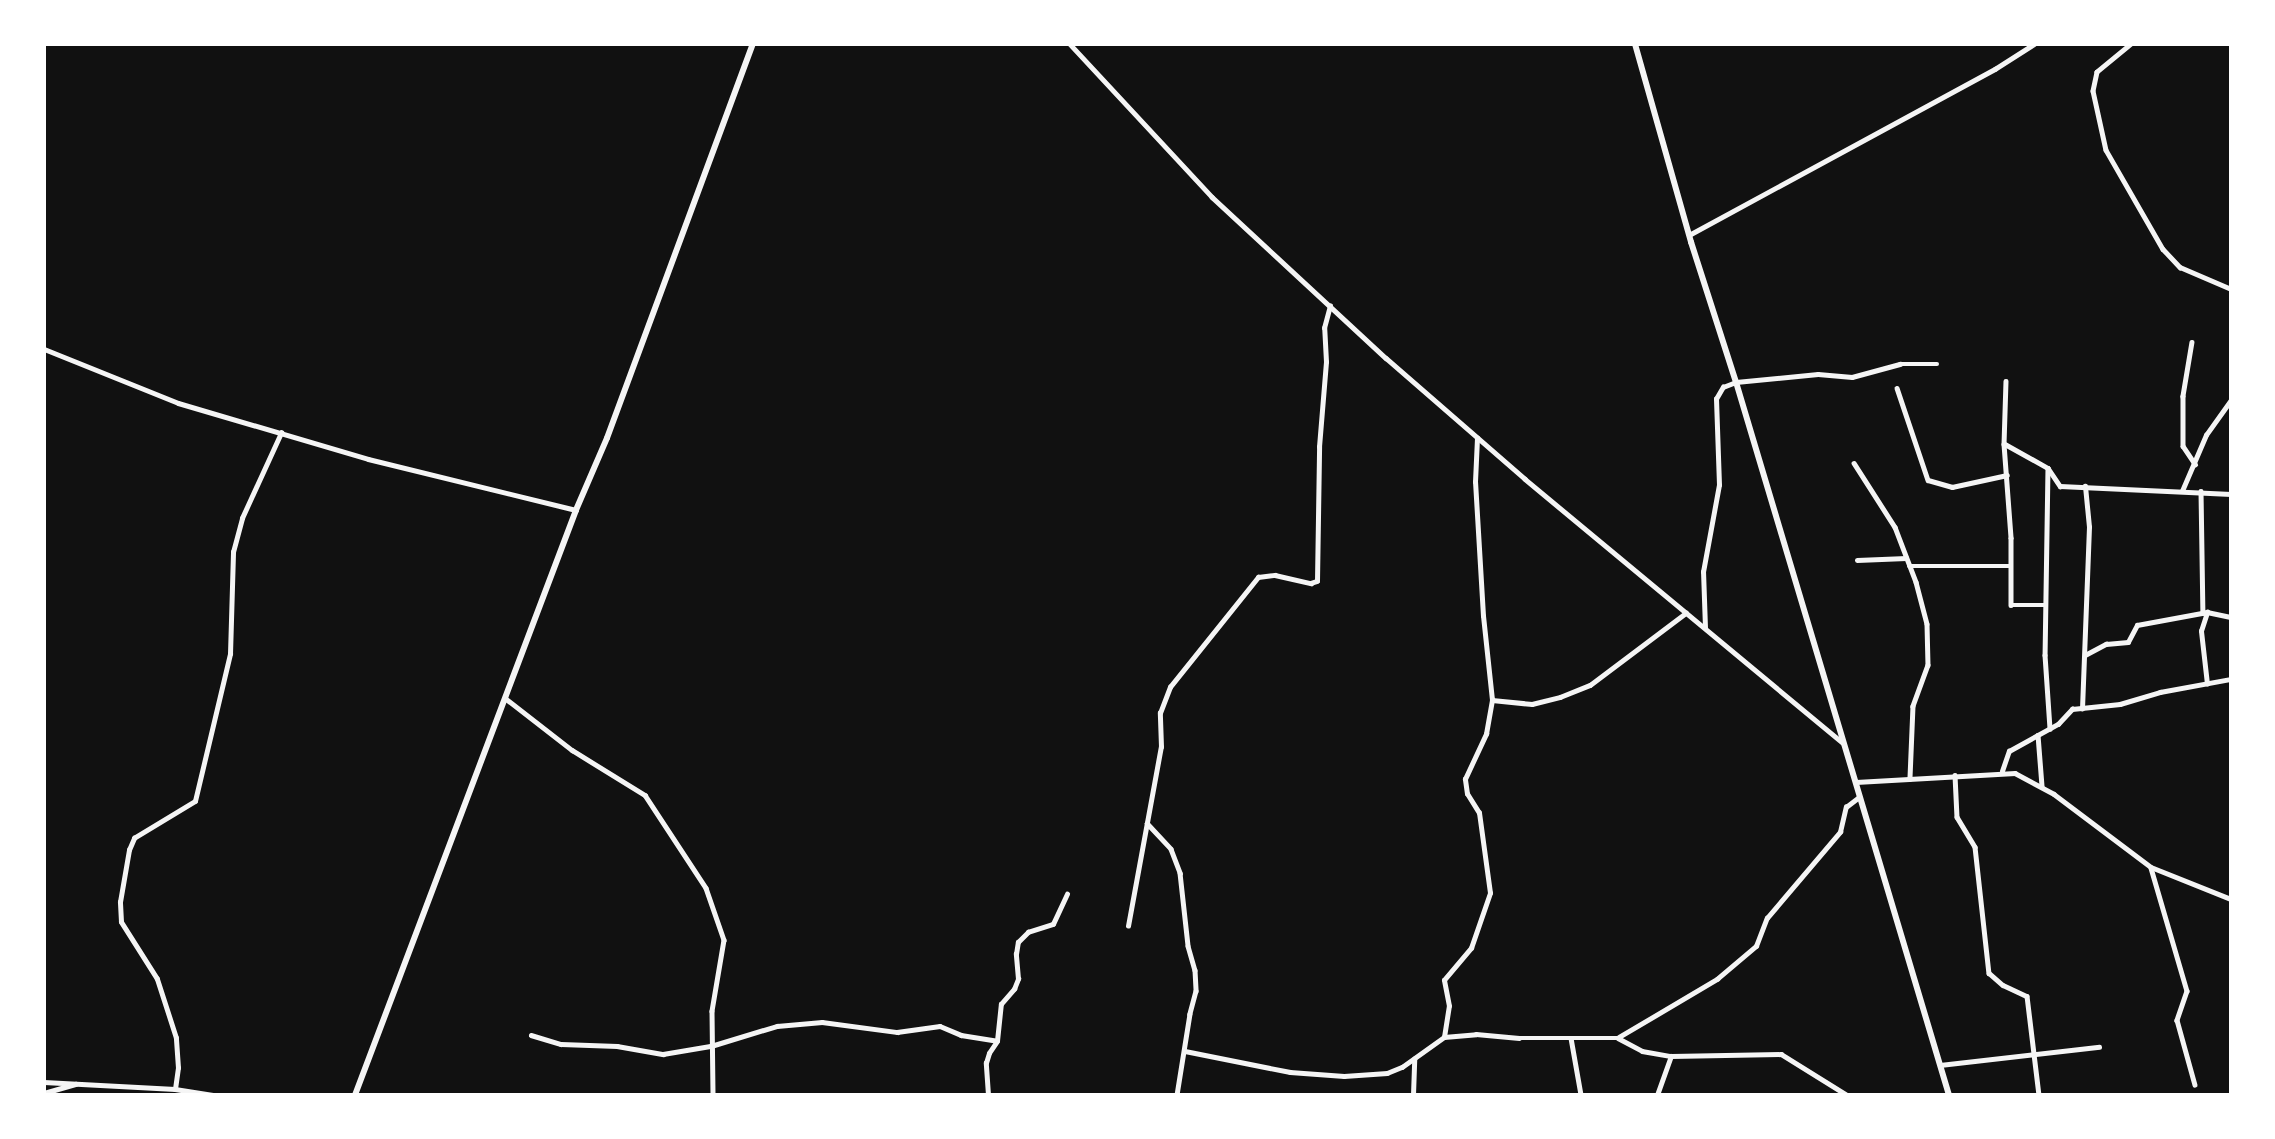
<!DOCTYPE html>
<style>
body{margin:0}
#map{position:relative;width:2275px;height:1139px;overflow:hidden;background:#111;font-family:"Open Sans",sans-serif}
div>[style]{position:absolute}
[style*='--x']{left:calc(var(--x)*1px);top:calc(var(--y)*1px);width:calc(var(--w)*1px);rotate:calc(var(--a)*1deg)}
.minor>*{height:4.5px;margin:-2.25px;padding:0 2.25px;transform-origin:2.25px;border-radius:2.25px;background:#f5f5f5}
.tertiary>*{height:5px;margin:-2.5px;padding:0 2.5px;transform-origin:2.5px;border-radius:2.5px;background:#f5f5f5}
.secondary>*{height:6px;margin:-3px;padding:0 3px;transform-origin:3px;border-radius:3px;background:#f5f5f5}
span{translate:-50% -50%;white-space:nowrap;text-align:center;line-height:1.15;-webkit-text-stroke:7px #fff;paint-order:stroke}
.frame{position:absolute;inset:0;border:46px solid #fff;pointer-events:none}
</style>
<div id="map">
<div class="minor">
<i style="--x:1070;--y:44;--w:209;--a:47.1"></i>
<i style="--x:1212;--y:197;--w:237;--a:42.8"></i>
<i style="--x:1386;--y:358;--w:184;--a:41"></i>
<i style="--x:1525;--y:479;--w:412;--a:39.7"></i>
<i style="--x:2131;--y:44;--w:44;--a:140.5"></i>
<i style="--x:2097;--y:72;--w:19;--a:102"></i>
<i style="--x:2093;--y:91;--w:60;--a:77.6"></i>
<i style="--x:2106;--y:150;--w:114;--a:60.1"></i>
<i style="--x:2163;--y:249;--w:25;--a:47"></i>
<i style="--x:2180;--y:267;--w:56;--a:23.3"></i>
<i style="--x:1689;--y:235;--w:348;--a:-28.5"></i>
<i style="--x:1995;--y:69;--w:46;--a:-32.7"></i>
<i style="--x:2192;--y:342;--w:55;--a:99.5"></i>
<i style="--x:2183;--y:396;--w:50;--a:90"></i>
<i style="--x:2183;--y:446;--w:22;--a:56"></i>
<i style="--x:2006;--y:381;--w:63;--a:91.8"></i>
<i style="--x:2004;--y:444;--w:94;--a:85.7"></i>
<i style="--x:2011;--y:538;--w:67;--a:90"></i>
<i style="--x:2011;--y:605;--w:34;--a:0"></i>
<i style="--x:1897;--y:388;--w:97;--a:71.4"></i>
<i style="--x:1928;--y:480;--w:25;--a:16"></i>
<i style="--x:1952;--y:487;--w:56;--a:-12.3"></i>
<i style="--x:2005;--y:444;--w:49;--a:29.2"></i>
<i style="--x:2048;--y:468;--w:22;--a:56"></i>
<i style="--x:2060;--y:486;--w:171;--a:2.7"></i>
<i style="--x:1854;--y:463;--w:76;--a:57.4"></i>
<i style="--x:1895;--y:527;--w:59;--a:69.1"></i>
<i style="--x:1916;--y:582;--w:43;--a:75.3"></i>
<i style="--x:1927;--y:624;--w:41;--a:88.6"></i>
<i style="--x:1928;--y:665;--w:44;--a:110.1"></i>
<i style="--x:1913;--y:706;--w:73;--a:92.4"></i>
<i style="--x:2048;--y:468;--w:187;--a:90.9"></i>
<i style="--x:2045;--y:655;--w:74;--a:86.1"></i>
<i style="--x:2182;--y:491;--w:61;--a:-66.8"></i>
<i style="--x:2206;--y:435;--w:43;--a:-54.5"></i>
<i style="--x:2201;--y:491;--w:122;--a:89.1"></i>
<i style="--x:1857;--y:560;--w:49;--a:-2.3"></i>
<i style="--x:1909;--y:566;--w:102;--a:0"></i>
<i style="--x:1705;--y:628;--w:56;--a:-92"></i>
<i style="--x:1703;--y:572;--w:88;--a:-79.6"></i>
<i style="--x:1719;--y:485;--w:86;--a:-92"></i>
<i style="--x:1716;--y:399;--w:14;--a:-60"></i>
<i style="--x:1723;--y:387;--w:14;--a:-21"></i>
<i style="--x:1736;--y:382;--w:82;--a:-5.6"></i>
<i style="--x:1818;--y:374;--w:34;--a:5"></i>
<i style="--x:1852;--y:377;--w:50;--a:-15.2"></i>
<i style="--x:1900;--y:364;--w:37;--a:0"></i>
<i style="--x:2085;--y:655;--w:24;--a:-28"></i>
<i style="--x:2106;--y:644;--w:22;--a:-5"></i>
<i style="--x:2128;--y:642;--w:19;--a:-62"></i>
<i style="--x:2137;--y:625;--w:71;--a:-10.5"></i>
<i style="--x:2207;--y:612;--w:25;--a:12"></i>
<i style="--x:2207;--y:684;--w:53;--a:-96.5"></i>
<i style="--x:2201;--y:631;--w:20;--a:-72"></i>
<i style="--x:505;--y:698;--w:85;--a:37.8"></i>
<i style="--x:572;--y:750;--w:86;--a:31.7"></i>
<i style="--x:645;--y:795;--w:111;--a:56.7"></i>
<i style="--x:706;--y:888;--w:55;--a:70.9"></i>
<i style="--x:724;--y:940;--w:72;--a:99.6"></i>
<i style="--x:712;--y:1011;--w:84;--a:89.3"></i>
<i style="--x:1492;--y:700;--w:40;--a:5.7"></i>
<i style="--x:1532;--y:704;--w:29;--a:-14"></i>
<i style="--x:1560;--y:697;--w:32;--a:-22"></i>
<i style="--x:1590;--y:685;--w:120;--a:-36.9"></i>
<i style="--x:2082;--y:709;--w:182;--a:-87.8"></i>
<i style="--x:2089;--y:527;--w:41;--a:-95.6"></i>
<i style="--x:2038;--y:735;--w:51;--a:85.5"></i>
<i style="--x:2002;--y:771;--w:21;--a:-71"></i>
<i style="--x:2009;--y:751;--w:56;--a:-28.9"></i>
<i style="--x:2058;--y:724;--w:21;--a:-47"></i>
<i style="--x:2072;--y:709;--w:48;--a:-5.9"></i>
<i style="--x:2120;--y:704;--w:42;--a:-16.7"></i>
<i style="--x:2160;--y:692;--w:72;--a:-10.4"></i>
<i style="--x:1955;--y:775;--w:42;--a:87.3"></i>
<i style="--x:1957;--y:817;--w:35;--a:59"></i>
<i style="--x:1975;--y:847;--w:127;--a:83.7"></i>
<i style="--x:1989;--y:973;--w:18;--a:41"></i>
<i style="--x:2003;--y:985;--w:26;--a:25"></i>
<i style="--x:2027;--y:996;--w:100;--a:83.1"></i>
<i style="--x:1856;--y:782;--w:159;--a:-3.2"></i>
<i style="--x:2015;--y:773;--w:44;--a:28.3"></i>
<i style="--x:2054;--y:794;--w:121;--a:37"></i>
<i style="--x:2151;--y:867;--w:86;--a:21.8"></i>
<i style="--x:1147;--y:823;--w:35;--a:47"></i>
<i style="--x:1171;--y:849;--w:26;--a:69"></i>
<i style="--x:1180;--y:873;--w:73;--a:83.7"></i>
<i style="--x:1188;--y:946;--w:25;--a:74"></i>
<i style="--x:1195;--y:970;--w:21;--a:87"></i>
<i style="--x:1196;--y:991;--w:24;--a:105"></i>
<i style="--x:1190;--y:1014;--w:82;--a:99.1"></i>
<i style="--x:2151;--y:868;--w:128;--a:73.7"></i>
<i style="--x:2187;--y:991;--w:31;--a:109"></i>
<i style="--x:2177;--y:1020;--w:67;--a:74.5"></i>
<i style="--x:1128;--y:926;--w:182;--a:-79.6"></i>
<i style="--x:1161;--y:747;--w:34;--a:-92"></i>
<i style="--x:1160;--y:713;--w:28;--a:-69"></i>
<i style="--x:1170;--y:687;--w:141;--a:-51.3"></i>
<i style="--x:1258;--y:577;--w:17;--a:-7"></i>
<i style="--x:1275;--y:575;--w:37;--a:13"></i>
<i style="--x:1311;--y:583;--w:6;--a:-18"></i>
<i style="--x:1317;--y:581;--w:134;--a:-89.1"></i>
<i style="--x:1319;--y:447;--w:85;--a:-85.3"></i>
<i style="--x:1326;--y:362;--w:34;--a:-93"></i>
<i style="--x:1324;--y:328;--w:23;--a:-75"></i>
<i style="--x:531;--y:1035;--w:31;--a:17"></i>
<i style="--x:561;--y:1044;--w:56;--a:2"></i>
<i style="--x:617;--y:1046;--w:47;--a:9.9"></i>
<i style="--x:663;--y:1054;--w:49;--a:-9.5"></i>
<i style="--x:711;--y:1046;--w:69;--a:-16.9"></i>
<i style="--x:777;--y:1026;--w:45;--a:-5.1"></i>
<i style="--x:822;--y:1022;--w:76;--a:7.6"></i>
<i style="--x:897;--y:1032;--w:43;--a:-7.9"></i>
<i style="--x:940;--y:1026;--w:23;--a:23"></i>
<i style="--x:961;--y:1035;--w:36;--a:9"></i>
<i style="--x:1444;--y:1037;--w:31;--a:-81"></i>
<i style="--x:1449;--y:1006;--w:26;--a:-101"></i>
<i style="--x:1444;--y:980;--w:42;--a:-49.8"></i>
<i style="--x:1471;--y:948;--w:58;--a:-70.9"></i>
<i style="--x:1490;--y:893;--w:81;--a:-97.8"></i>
<i style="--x:1479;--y:813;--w:22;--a:-122"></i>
<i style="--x:1467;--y:794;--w:15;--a:-98"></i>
<i style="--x:1465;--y:779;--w:50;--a:-65"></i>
<i style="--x:1486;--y:734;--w:35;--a:-80"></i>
<i style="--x:1492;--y:700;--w:84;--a:-96.1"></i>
<i style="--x:1483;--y:616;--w:134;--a:-93.4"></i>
<i style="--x:1475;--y:482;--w:44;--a:-87.4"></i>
<i style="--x:1619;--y:1037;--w:114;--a:-30.6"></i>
<i style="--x:1717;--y:979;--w:51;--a:-40.2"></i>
<i style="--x:1756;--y:946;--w:30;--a:-69"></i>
<i style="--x:1767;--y:918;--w:113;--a:-49.7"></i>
<i style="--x:1840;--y:832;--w:26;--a:-77"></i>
<i style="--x:1846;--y:807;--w:15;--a:-37"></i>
<i style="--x:1571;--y:1038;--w:58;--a:80"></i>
<i style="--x:1185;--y:1051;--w:107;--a:11.3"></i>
<i style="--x:1290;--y:1072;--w:54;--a:4.2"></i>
<i style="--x:1344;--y:1076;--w:43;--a:-4"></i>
<i style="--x:1387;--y:1073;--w:16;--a:-22"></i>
<i style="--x:1402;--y:1067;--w:52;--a:-35.5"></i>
<i style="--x:1444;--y:1037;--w:32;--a:-5"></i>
<i style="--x:1476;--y:1034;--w:43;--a:5.3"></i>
<i style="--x:1519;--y:1038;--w:99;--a:0"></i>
<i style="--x:1618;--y:1038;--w:27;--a:28"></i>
<i style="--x:1642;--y:1051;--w:29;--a:10"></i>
<i style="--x:1671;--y:1056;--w:110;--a:-1"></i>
<i style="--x:1781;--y:1054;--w:78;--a:31.8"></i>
<i style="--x:1940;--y:1065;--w:160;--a:-6.5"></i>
<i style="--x:44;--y:1082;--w:131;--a:3.1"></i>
<i style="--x:175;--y:1089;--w:38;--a:9"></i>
<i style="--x:175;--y:1089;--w:21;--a:-82"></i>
<i style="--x:178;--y:1068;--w:30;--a:-94"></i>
<i style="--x:176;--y:1038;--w:62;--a:-107.9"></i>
<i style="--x:157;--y:979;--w:67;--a:-122.3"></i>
<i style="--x:121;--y:922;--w:20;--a:-93"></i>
<i style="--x:120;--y:902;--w:53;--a:-80.2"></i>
<i style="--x:129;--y:850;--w:13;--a:-67"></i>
<i style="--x:134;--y:838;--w:71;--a:-31.2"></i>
<i style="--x:195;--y:801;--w:151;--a:-76.6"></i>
<i style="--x:230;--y:654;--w:102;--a:-88.3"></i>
<i style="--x:233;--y:552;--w:35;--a:-75"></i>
<i style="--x:242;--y:518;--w:94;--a:-65.4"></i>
<i style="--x:44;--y:1093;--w:33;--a:-16"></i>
<i style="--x:988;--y:1095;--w:32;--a:-94"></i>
<i style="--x:986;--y:1063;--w:10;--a:-73"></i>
<i style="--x:989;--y:1053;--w:14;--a:-56"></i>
<i style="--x:997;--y:1041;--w:37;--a:-84"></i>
<i style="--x:1001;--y:1004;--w:20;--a:-49"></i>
<i style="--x:1014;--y:989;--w:11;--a:-68"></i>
<i style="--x:1018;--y:979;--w:25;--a:-95"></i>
<i style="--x:1016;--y:954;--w:12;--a:-81"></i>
<i style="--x:1018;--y:942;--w:14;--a:-45"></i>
<i style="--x:1028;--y:932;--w:26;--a:-18"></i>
<i style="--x:1053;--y:924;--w:33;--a:-65"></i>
<i style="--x:1413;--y:1095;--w:36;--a:-88"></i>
<i style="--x:1657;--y:1095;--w:41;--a:-70.3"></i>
</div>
<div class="tertiary">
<i style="--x:44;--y:349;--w:144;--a:21.9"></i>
<i style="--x:178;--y:403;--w:198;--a:16.4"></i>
<i style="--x:368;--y:459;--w:214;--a:13.8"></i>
</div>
<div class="secondary">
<i style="--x:1635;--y:44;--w:206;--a:74.2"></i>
<i style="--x:1691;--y:242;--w:147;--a:72.2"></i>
<i style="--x:1736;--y:382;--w:744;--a:73.37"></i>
<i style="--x:355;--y:1095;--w:625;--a:-69.3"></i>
<i style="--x:576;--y:510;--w:78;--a:-66.7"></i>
<i style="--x:607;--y:438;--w:420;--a:-69.7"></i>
</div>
<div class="frame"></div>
</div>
